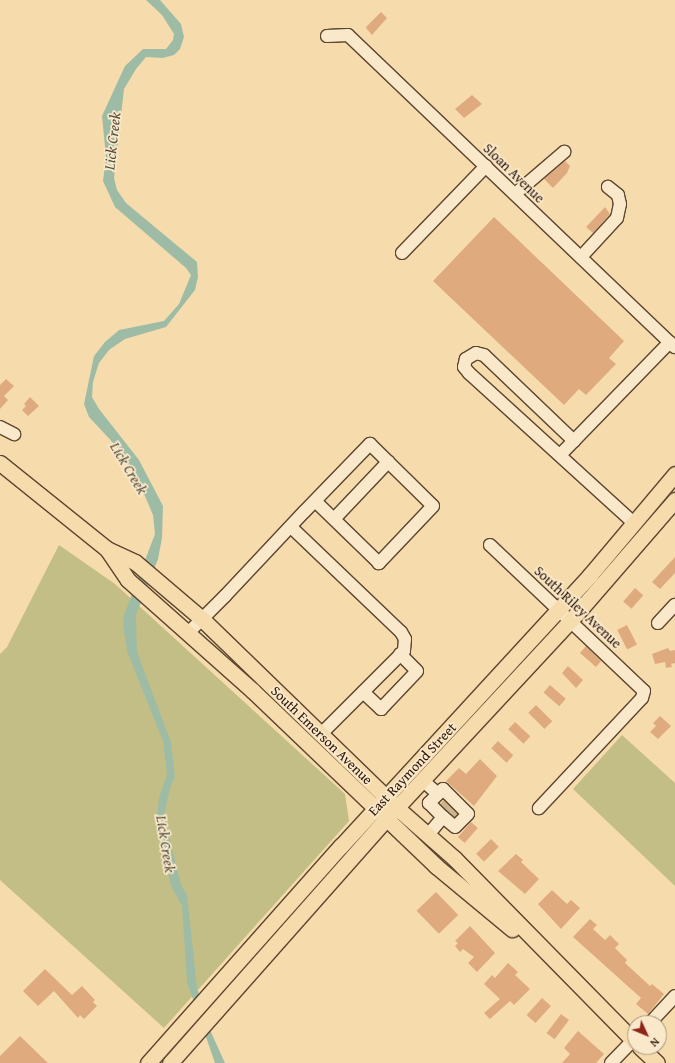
<!DOCTYPE html>
<style>
body{margin:0}
#map{position:relative;width:675px;height:1063px;overflow:hidden;background:#f6dcad;font-family:"Gentium Book Plus",serif}
div>[style]{position:absolute}
[style*='--x']{left:calc(var(--x)*1px);top:calc(var(--y)*1px);width:calc(var(--w)*1px);rotate:calc(var(--a)*1deg)}
.green>*{inset:0;background:#c3be85}
.water>*{inset:0;background:#9ebca5}
.building>*{inset:0;background:#e0aa7f;transform-origin:0 0}
.minor-tunnel>*{height:12px;margin-top:-6px;transform-origin:0;background:repeating-linear-gradient(90deg,#cdb48c 0 12px,transparent 0 18px)}
.roads{filter:drop-shadow(1px 0 #5d4530) drop-shadow(-1px 0 #5d4530) drop-shadow(0 1px #5d4530) drop-shadow(0 -1px #5d4530)}
.minor>*{height:12px;margin:-6px;padding:0 6px;transform-origin:6px;border-radius:6px;background:#f9e8ca}
.major>*{height:15px;margin:-7.5px;padding:0 7.5px;transform-origin:7.5px;border-radius:7.5px;background:#f6dcad}
span{translate:-50% -50%;white-space:nowrap;text-align:center;line-height:1.15;-webkit-text-stroke:3.5px #f9e8ca;paint-order:stroke}
.street-label{font-size:14px;color:#2a1306}
.water-label{font-size:15px;color:#534e3e;font-style:italic}
.north{position:absolute;left:627px;top:1015px;width:40px;height:40px;box-sizing:border-box;background:#f9e8ca;border:1px solid #a6937c;border-radius:50%;rotate:134deg;font-size:11px;font-weight:700;line-height:16px;text-align:center;color:#2a1306}
.north::after{content:'';display:block;margin:auto;width:14px;height:18px;background:#8f2418;clip-path:polygon(50% 0,100% 100%,50% 72%,0 100%)}
</style>
<div id="map">
<div class="green">
<i style="clip-path:polygon(59px 545px,115px 584px,345px 794px,349px 821px,164px 1028px,0 880px,0 654px,7px 647px)"></i>
<i style="clip-path:polygon(622px 735px,675px 783px,675px 886px,573px 789px)"></i>
</div>
<div class="water">
<i style="clip-path:polygon(146px 0,160px 0,181px 24px,184px 37px,180px 49px,174px 55px,163px 58px,146px 57px,136px 69px,124px 89px,114px 178px,117px 190px,126px 203px,197px 262px,198px 277px,195px 290px,166px 327px,125px 339px,109px 350px,99px 363px,93px 382px,92px 397px,99px 409px,139px 460px,163px 506px,162px 538px,158px 559px,136px 615px,137px 652px,171px 742px,175px 777px,170px 788px,164px 817px,181px 885px,187px 895px,197px 988px,210px 1030px,225px 1063px,215px 1063px,187px 982px,182px 906px,171px 886px,157px 819px,159px 798px,167px 774px,163px 741px,127px 651px,123px 624px,124px 615px,155px 534px,153px 515px,136px 475px,117px 447px,89px 417px,84px 404px,94px 356px,105px 342px,119px 330px,164px 321px,179px 304px,191px 275px,186px 268px,115px 207px,103px 181px,106px 157px,102px 116px,125px 66px,143px 49px,166px 49px,173px 40px,174px 34px,162px 15px)"></i>
</div>
<div class="building">
<i style="clip-path:polygon(381px 12px,387px 18px,372px 35px,366px 28px,367px 26px)"></i>
<i style="clip-path:polygon(472px 95px,482px 104px,464px 118px,455px 109px)"></i>
<i style="clip-path:polygon(565px 161px,570px 166px,567px 173px,553px 188px,544px 179px)"></i>
<i style="clip-path:polygon(605px 207px,610px 214px,593px 233px,586px 227px)"></i>
<i style="clip-path:polygon(494px 217px,624px 341px,609px 358px,616px 364px,586px 395px,579px 389px,564px 405px,433px 281px)"></i>
<i style="clip-path:polygon(6px 379px,14px 386px,4px 396px,8px 400px,0 409px,0 385px)"></i>
<i style="clip-path:polygon(30px 397px,39px 406px,28px 416px,22px 410px,26px 406px,24px 404px)"></i>
<i style="clip-path:polygon(675px 557px,675px 573px,660px 589px,652px 582px)"></i>
<i style="left:635px;top:588px;width:11px;height:18px;rotate:41deg"></i>
<i style="left:627px;top:625px;width:22px;height:11px;rotate:63deg"></i>
<i style="clip-path:polygon(586px 646px,601px 661px,596px 667px,580px 653px)"></i>
<i style="clip-path:polygon(668px 648px,670px 651px,675px 650px,675px 663px,671px 664px,672px 667px,666px 668px,665px 662px,655px 664px,652px 654px)"></i>
<i style="clip-path:polygon(568px 666px,583px 680px,576px 688px,562px 673px)"></i>
<i style="left:550px;top:685px;width:21px;height:10px;rotate:41deg"></i>
<i style="left:536px;top:705px;width:23px;height:11px;rotate:45deg"></i>
<i style="clip-path:polygon(660px 716px,671px 726px,658px 739px,650px 732px,656px 726px,653px 723px)"></i>
<i style="left:515px;top:722px;width:21px;height:10px;rotate:43deg"></i>
<i style="left:498px;top:741px;width:21px;height:10px;rotate:43deg"></i>
<i style="clip-path:polygon(480px 759px,497px 776px,474px 806px,446px 781px,459px 768px,466px 774px)"></i>
<i style="left:471px;top:822px;width:9px;height:20px;rotate:41deg"></i>
<i style="left:491px;top:839px;width:11px;height:21px;rotate:45deg"></i>
<i style="clip-path:polygon(516px 854px,523px 860px,521px 862px,539px 879px,525px 894px,498px 871px)"></i>
<i style="clip-path:polygon(552px 890px,567px 904px,571px 900px,580px 908px,561px 929px,538px 904px)"></i>
<i style="left:436px;top:892px;width:32px;height:27px;rotate:46deg"></i>
<i style="clip-path:polygon(590px 919px,597px 925px,593px 929px,605px 940px,610px 935px,619px 944px,615px 948px,627px 960px,625px 963px,650px 986px,652px 984px,664px 994px,648px 1014px,636px 1004px,641px 998px,573px 937px)"></i>
<i style="clip-path:polygon(470px 926px,495px 953px,477px 972px,468px 963px,474px 957px,463px 949px,460px 952px,455px 946px,458px 943px,455px 941px)"></i>
<i style="clip-path:polygon(508px 963px,518px 972px,515px 975px,530px 989px,514px 1005px,510px 1001px,490px 1019px,484px 1013px,500px 999px,484px 984px,492px 975px,495px 978px)"></i>
<i style="clip-path:polygon(45px 969px,72px 995px,82px 986px,95px 1000px,93px 1002px,97px 1006px,84px 1019px,80px 1015px,78px 1018px,54px 991px,38px 1006px,23px 991px)"></i>
<i style="left:542px;top:998px;width:12px;height:23px;rotate:42deg"></i>
<i style="left:561px;top:1014px;width:10px;height:24px;rotate:37deg"></i>
<i style="clip-path:polygon(578px 1031px,604px 1054px,596px 1063px,562px 1063px,570px 1054px,564px 1048px)"></i>
<i style="clip-path:polygon(20px 1036px,48px 1063px,0 1063px,0 1056px)"></i>
</div>
<div class="minor-tunnel">
<i style="--x:443;--y:810;--w:9;--a:-49"></i>
<i style="--x:449;--y:816;--w:10;--a:-45"></i>
</div>
<div class="roads">
<div class="minor">
<i style="--x:327;--y:36;--w:21;--a:-3"></i>
<i style="--x:348;--y:35;--w:452;--a:43.7"></i>
<i style="--x:515;--y:194;--w:65;--a:-40.6"></i>
<i style="--x:402;--y:253;--w:121;--a:-46"></i>
<i style="--x:581;--y:257;--w:53;--a:-47.3"></i>
<i style="--x:617;--y:218;--w:14;--a:-78"></i>
<i style="--x:620;--y:204;--w:9;--a:-103"></i>
<i style="--x:618;--y:195;--w:13;--a:-141"></i>
<i style="--x:0;--y:427;--w:16;--a:27"></i>
<i style="--x:574;--y:441;--w:124;--a:-136.3"></i>
<i style="--x:484;--y:355;--w:8;--a:-166"></i>
<i style="--x:476;--y:353;--w:12;--a:149"></i>
<i style="--x:466;--y:359;--w:8;--a:104"></i>
<i style="--x:464;--y:367;--w:8;--a:50"></i>
<i style="--x:469;--y:373;--w:223;--a:42.3"></i>
<i style="--x:561;--y:454;--w:156;--a:-45.8"></i>
<i style="--x:334;--y:519;--w:79;--a:-46.5"></i>
<i style="--x:291;--y:527;--w:152;--a:43.7"></i>
<i style="--x:401;--y:632;--w:8;--a:60"></i>
<i style="--x:405;--y:639;--w:12;--a:95"></i>
<i style="--x:404;--y:651;--w:117;--a:135"></i>
<i style="--x:490;--y:545;--w:212;--a:43.5"></i>
<i style="--x:644;--y:691;--w:7;--a:106"></i>
<i style="--x:642;--y:698;--w:151;--a:133.1"></i>
<i style="--x:658;--y:623;--w:25;--a:-47"></i>
<i style="--x:188;--y:633;--w:52;--a:-45"></i>
<i style="--x:225;--y:596;--w:115;--a:-46.8"></i>
<i style="--x:304;--y:512;--w:95;--a:-45.9"></i>
<i style="--x:370;--y:444;--w:88;--a:44.5"></i>
<i style="--x:433;--y:506;--w:79;--a:133.5"></i>
<i style="--x:379;--y:563;--w:89;--a:-135.9"></i>
<i style="--x:363;--y:692;--w:25;--a:43"></i>
<i style="--x:381;--y:709;--w:52;--a:-46.5"></i>
<i style="--x:417;--y:671;--w:24;--a:-135"></i>
<i style="--x:422;--y:780;--w:21;--a:41"></i>
<i style="--x:438;--y:794;--w:13;--a:135"></i>
<i style="--x:429;--y:803;--w:20;--a:45"></i>
<i style="--x:443;--y:817;--w:23;--a:130"></i>
<i style="--x:438;--y:794;--w:7;--a:-45"></i>
<i style="--x:443;--y:789;--w:35;--a:45"></i>
<i style="--x:468;--y:814;--w:18;--a:135"></i>
<i style="--x:455;--y:827;--w:16;--a:-140"></i>
<i style="--x:650;--y:1023;--w:37;--a:-47"></i>
<i style="--x:611;--y:1063;--w:35;--a:-46"></i>
</div>
<div class="major">
<i style="--x:0;--y:463;--w:137;--a:38.8"></i>
<i style="--x:107;--y:549;--w:31;--a:25"></i>
<i style="--x:135;--y:562;--w:88;--a:40.4"></i>
<i style="--x:202;--y:619;--w:270;--a:44.1"></i>
<i style="--x:396;--y:807;--w:77;--a:41.3"></i>
<i style="--x:454;--y:858;--w:258;--a:45.5"></i>
<i style="--x:107;--y:549;--w:37;--a:56"></i>
<i style="--x:128;--y:580;--w:167;--a:41.6"></i>
<i style="--x:253;--y:691;--w:253;--a:43.7"></i>
<i style="--x:436;--y:866;--w:99;--a:39.7"></i>
<i style="--x:640;--y:1047;--w:23;--a:43"></i>
<i style="--x:148;--y:1063;--w:290;--a:-48.4"></i>
<i style="--x:341;--y:846;--w:368;--a:-47.4"></i>
<i style="--x:590;--y:575;--w:132;--a:-49.9"></i>
<i style="--x:170;--y:1063;--w:326;--a:-48.5"></i>
<i style="--x:386;--y:819;--w:272;--a:-47.1"></i>
<i style="--x:571;--y:620;--w:159;--a:-49.1"></i>
</div>
</div>
<div class="street-label">
<span style="left:514px;top:173px;rotate:44deg">Sloan Avenue</span>
<span style="left:578px;top:607px;rotate:43deg">South Riley Avenue</span>
<span style="left:322px;top:735px;rotate:44deg">South Emerson Avenue</span>
<span style="left:412px;top:769px;rotate:-47deg">East Raymond Street</span>
</div>
<div class="water-label">
<span style="left:112px;top:141px;rotate:-84deg">Lick Creek</span>
<span style="left:129px;top:468px;rotate:59deg">Lick Creek</span>
<span style="left:166px;top:844px;rotate:81deg">Lick Creek</span>
</div>
<div class="north">N</div>
</div>
